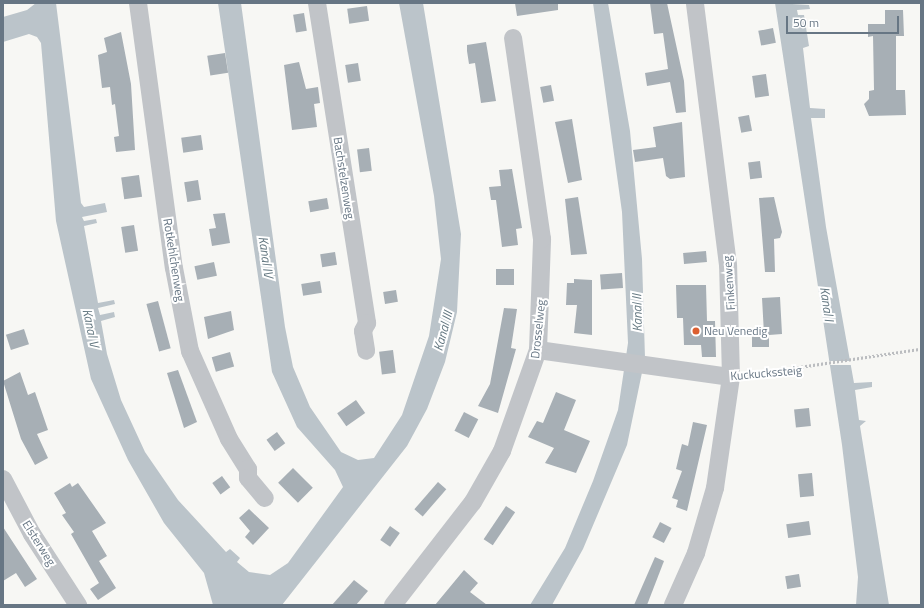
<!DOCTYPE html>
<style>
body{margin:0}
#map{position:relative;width:924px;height:608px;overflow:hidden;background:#f7f7f4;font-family:"Titillium Web",sans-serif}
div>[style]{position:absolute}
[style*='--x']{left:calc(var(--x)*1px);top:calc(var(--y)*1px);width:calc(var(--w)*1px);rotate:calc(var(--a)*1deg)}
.water>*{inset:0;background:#bbc4ca}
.pier>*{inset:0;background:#f7f7f4;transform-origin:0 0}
.building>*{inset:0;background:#a7afb5;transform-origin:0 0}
.path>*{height:2.5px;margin-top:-1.25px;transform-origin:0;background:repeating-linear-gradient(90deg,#bbbdc0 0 2px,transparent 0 4px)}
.minor>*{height:18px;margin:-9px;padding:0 9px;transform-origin:9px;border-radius:9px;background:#c1c4c8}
.dots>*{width:11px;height:11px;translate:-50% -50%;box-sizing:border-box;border:2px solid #fff;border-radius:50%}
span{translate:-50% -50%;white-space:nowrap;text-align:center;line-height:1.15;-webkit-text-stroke:4px #fff;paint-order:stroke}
.street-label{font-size:12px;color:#677684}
.poi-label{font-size:12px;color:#677684}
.left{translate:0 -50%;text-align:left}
.water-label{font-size:13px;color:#637780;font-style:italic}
.frame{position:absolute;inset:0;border:4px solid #677684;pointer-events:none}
.scale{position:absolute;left:786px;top:16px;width:113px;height:18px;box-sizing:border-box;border:2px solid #677684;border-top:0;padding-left:5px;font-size:12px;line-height:14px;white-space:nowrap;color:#677684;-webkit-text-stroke:3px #fff;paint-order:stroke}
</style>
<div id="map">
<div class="water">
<i style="clip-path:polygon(36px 3px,56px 3px,81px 203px,84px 207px,105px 203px,107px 212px,82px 217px,84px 221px,96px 219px,97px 223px,84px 226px,98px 303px,114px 300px,115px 304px,98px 308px,100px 315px,114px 312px,115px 317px,101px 321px,107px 354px,121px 400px,145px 452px,178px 500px,226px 552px,230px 549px,240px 558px,237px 562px,249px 572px,270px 575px,288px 563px,343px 487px,335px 470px,297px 427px,272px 372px,218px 3px,241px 3px,285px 327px,293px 367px,310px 407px,341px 452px,358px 460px,374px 458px,402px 415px,429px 336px,441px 259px,434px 196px,399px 3px,423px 3px,461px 234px,457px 312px,445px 362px,427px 409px,407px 446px,282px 605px,213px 605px,204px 573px,164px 523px,128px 460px,91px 379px,56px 221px,41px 43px,37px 37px,29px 34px,3px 42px,3px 17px,27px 10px)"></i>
<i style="clip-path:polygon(593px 3px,608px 3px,630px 131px,642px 259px,645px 358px,627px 445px,583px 549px,552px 605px,530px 605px,565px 548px,593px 481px,618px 410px,628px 343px,622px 212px)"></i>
<i style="clip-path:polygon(775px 3px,809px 5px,810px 9px,797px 10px,798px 15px,804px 15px,809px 46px,803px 48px,810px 108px,825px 109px,825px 118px,811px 118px,826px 227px,854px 383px,872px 382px,872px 387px,855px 390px,859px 420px,866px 421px,860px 426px,889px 605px,856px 605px,858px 577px,842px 445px)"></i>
</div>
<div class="pier">
<i style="left:851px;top:361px;width:4px;height:24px;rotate:90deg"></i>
</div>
<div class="building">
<i style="clip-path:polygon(515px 3px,558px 3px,558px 10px,517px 16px)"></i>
<i style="clip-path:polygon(650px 3px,667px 3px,684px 81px,686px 112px,676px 113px,670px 82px,647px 86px,645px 73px,668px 69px,663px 33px,654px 34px)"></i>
<i style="left:367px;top:6px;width:15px;height:20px;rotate:82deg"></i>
<i style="clip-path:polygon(885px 10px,903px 10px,904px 36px,896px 36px,896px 90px,905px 90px,906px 115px,869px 116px,864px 104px,869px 99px,869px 91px,874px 90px,873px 36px,868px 37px,868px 24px,885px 24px)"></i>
<i style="left:304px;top:13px;width:18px;height:11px;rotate:81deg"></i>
<i style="left:773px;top:28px;width:15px;height:15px;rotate:79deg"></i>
<i style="clip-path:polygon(121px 32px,131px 84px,135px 150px,116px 152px,114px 137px,119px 136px,115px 104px,112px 105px,110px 87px,102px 88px,98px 55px,107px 52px,104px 38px)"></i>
<i style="clip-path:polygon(486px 42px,496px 101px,481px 103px,475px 63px,469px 64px,467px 51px,467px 45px)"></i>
<i style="left:225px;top:53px;width:20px;height:18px;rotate:81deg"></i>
<i style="clip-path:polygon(299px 62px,306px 89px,318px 87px,320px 103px,314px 104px,317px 127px,292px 130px,284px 65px)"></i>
<i style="left:358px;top:63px;width:18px;height:13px;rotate:81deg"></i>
<i style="left:766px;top:74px;width:22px;height:14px;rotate:82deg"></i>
<i style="left:551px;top:85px;width:16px;height:11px;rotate:79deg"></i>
<i style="left:749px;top:115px;width:16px;height:11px;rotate:79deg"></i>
<i style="clip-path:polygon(572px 119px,582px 180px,568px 183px,555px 122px)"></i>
<i style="clip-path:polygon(682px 122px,685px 177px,670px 179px,666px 176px,663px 158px,635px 162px,633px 150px,656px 147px,653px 127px)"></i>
<i style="left:201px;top:135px;width:15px;height:20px;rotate:82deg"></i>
<i style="left:369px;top:148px;width:23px;height:12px;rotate:83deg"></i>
<i style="left:760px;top:161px;width:17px;height:12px;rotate:83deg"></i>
<i style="clip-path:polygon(512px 169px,522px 228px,516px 229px,518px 245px,502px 247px,496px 200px,491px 200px,489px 187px,501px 186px,499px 170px)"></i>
<i style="left:139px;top:175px;width:22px;height:18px;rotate:82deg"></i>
<i style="left:198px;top:180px;width:20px;height:14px;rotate:81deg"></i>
<i style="clip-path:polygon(578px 197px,587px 254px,571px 255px,565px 199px)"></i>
<i style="clip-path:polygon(774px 197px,782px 232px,780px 238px,774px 239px,775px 272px,765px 272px,759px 198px)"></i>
<i style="left:327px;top:198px;width:11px;height:19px;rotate:80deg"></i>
<i style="clip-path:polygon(225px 213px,230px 243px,212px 246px,209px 229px,216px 228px,213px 214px)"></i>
<i style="left:134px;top:225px;width:26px;height:13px;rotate:81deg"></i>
<i style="left:706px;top:251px;width:11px;height:23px;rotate:85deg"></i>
<i style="left:335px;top:252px;width:13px;height:15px;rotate:81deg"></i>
<i style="left:214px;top:262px;width:14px;height:20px;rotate:78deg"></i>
<i style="left:514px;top:269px;width:16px;height:18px;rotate:90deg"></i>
<i style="left:622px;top:273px;width:15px;height:22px;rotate:86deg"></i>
<i style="clip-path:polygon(574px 279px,592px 280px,592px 335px,574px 333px,577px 305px,566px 305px,567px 283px,574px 283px)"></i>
<i style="left:320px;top:281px;width:12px;height:19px;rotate:81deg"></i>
<i style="clip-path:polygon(676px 285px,706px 285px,707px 321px,715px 321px,716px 357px,702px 357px,701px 345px,684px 345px,683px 318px,677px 318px)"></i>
<i style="left:396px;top:290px;width:12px;height:13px;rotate:81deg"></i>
<i style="clip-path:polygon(780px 297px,782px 334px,769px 335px,769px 347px,752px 347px,752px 334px,764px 334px,762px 298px)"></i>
<i style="left:158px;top:301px;width:49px;height:12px;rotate:75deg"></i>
<i style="clip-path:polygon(504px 308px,517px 309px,511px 348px,516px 349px,498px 413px,478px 406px,490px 384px)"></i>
<i style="clip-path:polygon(231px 311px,234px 330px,208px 339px,204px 317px)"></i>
<i style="left:24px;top:329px;width:16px;height:19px;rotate:72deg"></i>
<i style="left:393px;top:350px;width:23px;height:14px;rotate:83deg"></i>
<i style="left:230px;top:352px;width:15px;height:19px;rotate:74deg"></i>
<i style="clip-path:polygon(178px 370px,197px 422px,184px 428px,167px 373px)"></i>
<i style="clip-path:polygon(20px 372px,28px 395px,35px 392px,48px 430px,37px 434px,48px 458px,35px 465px,21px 439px,3px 381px)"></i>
<i style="clip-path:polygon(556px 392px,576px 400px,564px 430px,590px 441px,576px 473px,545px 463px,554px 448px,528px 437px,537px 421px,543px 423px)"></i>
<i style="left:356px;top:400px;width:16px;height:23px;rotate:55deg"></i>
<i style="left:809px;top:408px;width:18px;height:15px;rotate:84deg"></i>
<i style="left:464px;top:412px;width:16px;height:21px;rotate:27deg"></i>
<i style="clip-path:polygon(693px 422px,707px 425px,687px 511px,676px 507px,678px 500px,672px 498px,682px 471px,676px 469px,680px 452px,682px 444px,688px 446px)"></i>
<i style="left:277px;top:432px;width:14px;height:13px;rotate:54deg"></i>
<i style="left:293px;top:468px;width:28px;height:21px;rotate:45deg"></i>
<i style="left:812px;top:473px;width:23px;height:14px;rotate:85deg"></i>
<i style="left:222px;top:476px;width:14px;height:12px;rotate:54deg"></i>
<i style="left:438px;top:482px;width:11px;height:36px;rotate:41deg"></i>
<i style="clip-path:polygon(70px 483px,72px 487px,78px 483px,106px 523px,92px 531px,107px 556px,99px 561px,116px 588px,98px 600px,90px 589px,99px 583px,71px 534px,74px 532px,62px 515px,66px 513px,54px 493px)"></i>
<i style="left:506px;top:506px;width:11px;height:40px;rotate:34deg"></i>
<i style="clip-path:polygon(249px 509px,269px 528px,253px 545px,245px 537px,250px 531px,239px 518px)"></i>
<i style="left:809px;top:521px;width:14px;height:23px;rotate:82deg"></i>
<i style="left:660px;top:522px;width:13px;height:17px;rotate:27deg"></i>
<i style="left:390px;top:526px;width:12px;height:17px;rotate:35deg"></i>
<i style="clip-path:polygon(3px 527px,37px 579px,25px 587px,16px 573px,3px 581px)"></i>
<i style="clip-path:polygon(655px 557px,664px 561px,647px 605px,634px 605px)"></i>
<i style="clip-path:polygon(464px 570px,478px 583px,470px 592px,487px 605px,435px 605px)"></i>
<i style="left:799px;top:574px;width:13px;height:14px;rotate:81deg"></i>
<i style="clip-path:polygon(354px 580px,368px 591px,356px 605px,332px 605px)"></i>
</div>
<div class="path">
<i style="--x:746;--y:375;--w:177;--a:-8.5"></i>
</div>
<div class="minor">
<i style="--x:138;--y:3;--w:267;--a:82.3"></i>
<i style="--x:174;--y:268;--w:85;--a:79.1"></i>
<i style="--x:190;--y:351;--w:96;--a:66.1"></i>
<i style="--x:229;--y:439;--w:36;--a:58"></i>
<i style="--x:248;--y:469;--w:9;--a:90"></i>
<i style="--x:248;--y:478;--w:26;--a:50"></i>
<i style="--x:317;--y:3;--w:324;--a:81.1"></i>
<i style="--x:367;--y:323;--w:9;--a:117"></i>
<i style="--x:363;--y:331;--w:20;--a:81"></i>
<i style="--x:538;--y:350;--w:195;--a:8"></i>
<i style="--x:3;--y:479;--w:62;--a:62.2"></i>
<i style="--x:32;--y:534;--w:85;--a:57.1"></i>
<i style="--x:393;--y:605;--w:130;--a:-52.2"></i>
<i style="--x:473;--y:502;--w:59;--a:-60.4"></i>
<i style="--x:502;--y:451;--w:107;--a:-70.4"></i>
<i style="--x:538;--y:350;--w:111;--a:-87.9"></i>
<i style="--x:542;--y:239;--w:203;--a:-98.2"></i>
<i style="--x:673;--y:605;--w:57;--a:-66.1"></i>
<i style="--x:696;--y:553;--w:68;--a:-73.7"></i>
<i style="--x:715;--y:488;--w:112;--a:-81.8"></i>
<i style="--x:731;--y:377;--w:112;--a:-91.5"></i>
<i style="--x:728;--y:265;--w:264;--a:-97.2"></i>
</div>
<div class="dots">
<i style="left:696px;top:331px;background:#dc5f30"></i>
</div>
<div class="street-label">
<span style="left:344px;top:178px;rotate:81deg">Bachstelzenweg</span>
<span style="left:174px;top:260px;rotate:81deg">Rotkehlchenweg</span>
<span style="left:729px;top:283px;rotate:-94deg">Finkenweg</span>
<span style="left:538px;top:329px;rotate:-84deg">Drosselweg</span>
<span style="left:766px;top:373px;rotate:-5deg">Kuckuckssteig</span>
<span style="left:39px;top:543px;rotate:58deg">Elsterweg</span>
</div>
<div class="poi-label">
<span class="left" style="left:704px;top:331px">Neu Venedig</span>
</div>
<div class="water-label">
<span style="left:266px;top:257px;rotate:82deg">Kanal IV</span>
<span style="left:827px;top:304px;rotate:82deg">Kanal I</span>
<span style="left:637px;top:313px;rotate:-91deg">Kanal II</span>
<span style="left:91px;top:328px;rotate:78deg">Kanal V</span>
<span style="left:443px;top:331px;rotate:-75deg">Kanal III</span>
</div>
<div class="frame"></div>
<div class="scale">50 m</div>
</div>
